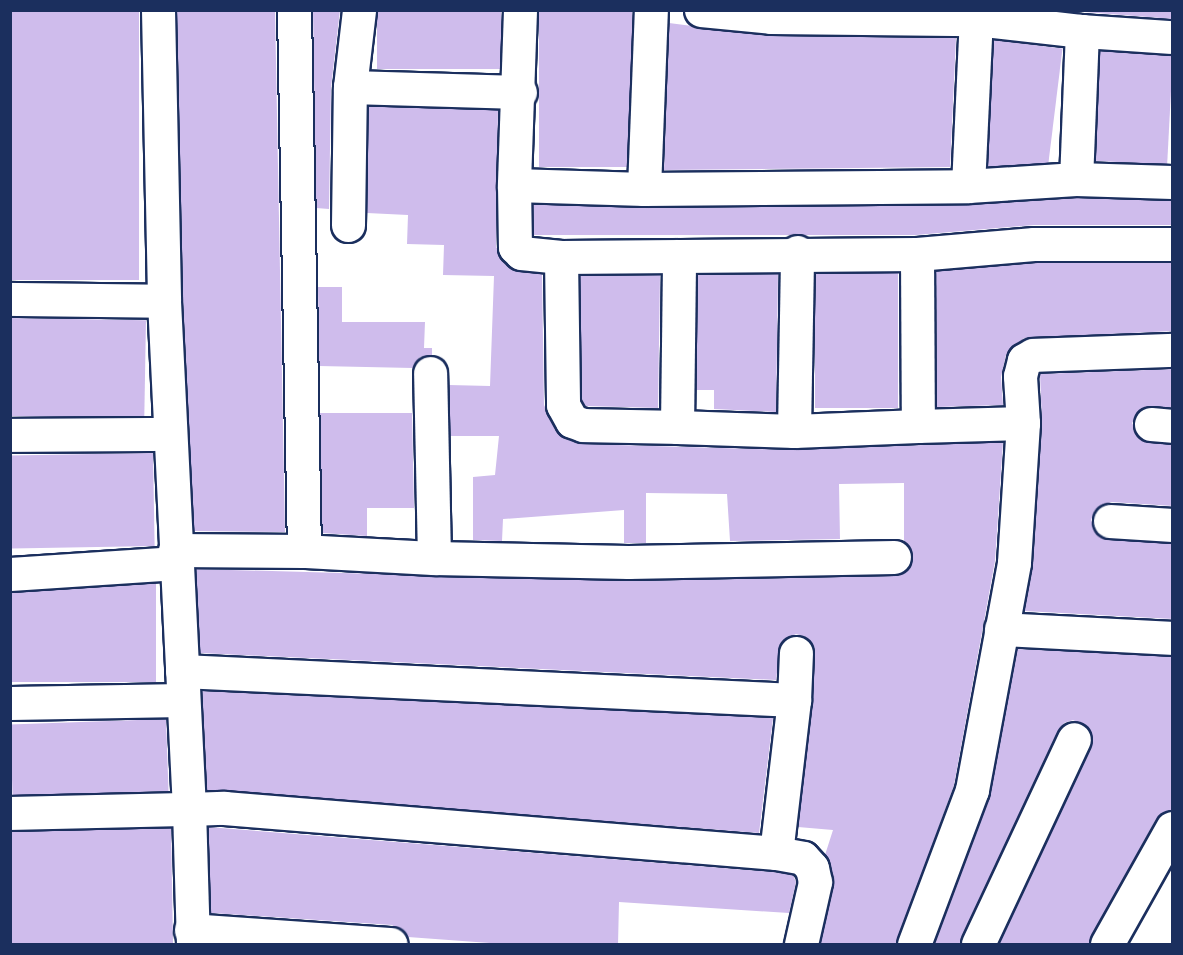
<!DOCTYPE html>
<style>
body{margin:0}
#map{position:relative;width:1183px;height:955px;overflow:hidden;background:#fff;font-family:"Patrick Hand",sans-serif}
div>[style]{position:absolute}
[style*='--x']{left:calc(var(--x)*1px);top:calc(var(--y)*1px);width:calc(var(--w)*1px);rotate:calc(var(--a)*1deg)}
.building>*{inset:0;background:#cfbcec;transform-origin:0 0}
.roads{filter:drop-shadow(2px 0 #1b2f5e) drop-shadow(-2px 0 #1b2f5e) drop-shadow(0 2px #1b2f5e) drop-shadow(0 -2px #1b2f5e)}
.minor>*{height:33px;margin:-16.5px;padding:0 16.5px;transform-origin:16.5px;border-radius:16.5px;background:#fff}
span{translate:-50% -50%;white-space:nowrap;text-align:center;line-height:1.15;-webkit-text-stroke:6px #fff;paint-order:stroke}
.frame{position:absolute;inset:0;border:12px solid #1b2f5e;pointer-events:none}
</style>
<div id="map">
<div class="building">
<i style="left:10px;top:10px;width:129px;height:270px"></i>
<i style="clip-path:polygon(177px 10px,275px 10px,285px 532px,194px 531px,183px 300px)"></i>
<i style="clip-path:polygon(313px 10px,340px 10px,331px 87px,329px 209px,316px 208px)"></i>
<i style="left:377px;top:10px;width:124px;height:59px"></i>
<i style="left:539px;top:10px;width:93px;height:157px"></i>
<i style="clip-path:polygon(1068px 10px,1173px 10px,1173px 19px,1084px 12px)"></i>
<i style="clip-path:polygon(669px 23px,769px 36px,956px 38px,950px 167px,664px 170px)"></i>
<i style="left:994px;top:40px;width:69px;height:126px;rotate:7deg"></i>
<i style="left:1100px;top:51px;width:73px;height:110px;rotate:3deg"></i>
<i style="clip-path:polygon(368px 106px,498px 110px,496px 247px,508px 267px,542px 274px,544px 405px,556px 430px,566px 439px,583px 444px,793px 450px,1003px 442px,995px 561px,954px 785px,896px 945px,820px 945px,833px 886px,825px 855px,833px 830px,798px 827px,815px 654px,806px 637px,796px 634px,781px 642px,776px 680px,200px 653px,196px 569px,628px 581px,894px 576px,911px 566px,913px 556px,904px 542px,904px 483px,839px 484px,840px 539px,730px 541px,727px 494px,646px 493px,646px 543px,624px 543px,624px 510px,503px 519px,502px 541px,473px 540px,473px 477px,495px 475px,499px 436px,450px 436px,449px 385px,490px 386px,494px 276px,443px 275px,444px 245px,407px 244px,408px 215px,367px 213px)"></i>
<i style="clip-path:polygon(1076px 198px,1173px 201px,1173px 225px,1034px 225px,916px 235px,534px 235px,533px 204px,644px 208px,968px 205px)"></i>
<i style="clip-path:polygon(1035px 263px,1173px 263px,1173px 331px,1024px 338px,1006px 355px,1001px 377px,1003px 405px,937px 407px,936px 271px)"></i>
<i style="left:898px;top:273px;width:135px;height:83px;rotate:90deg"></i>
<i style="clip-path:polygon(778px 274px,776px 412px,714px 409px,714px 390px,696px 390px,698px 275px)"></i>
<i style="clip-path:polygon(660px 275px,658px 408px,585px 406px,582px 400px,580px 276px)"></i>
<i style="clip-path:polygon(318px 287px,342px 287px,342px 322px,425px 322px,424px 348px,432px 348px,432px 355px,420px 357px,413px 368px,319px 366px)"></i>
<i style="left:10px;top:318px;width:136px;height:98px;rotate:1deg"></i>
<i style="clip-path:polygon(1173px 369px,1173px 407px,1144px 407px,1132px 423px,1141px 440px,1173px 444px,1173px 506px,1111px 502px,1095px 510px,1091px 520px,1099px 536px,1108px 540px,1173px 543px,1173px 619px,1024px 611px,1033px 564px,1042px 424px,1040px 374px)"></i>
<i style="clip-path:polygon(320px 413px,412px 413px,414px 508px,367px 508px,367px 536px,322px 533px)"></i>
<i style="left:153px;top:453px;width:93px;height:143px;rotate:89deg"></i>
<i style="left:156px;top:583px;width:99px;height:146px;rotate:90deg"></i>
<i style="clip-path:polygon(1017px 649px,1173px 656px,1173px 809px,1156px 819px,1088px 945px,998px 945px,1091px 746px,1089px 728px,1073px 720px,1064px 723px,959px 945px,934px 945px,990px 796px)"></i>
<i style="clip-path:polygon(202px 691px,773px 718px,759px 833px,207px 790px)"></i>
<i style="left:166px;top:719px;width:72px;height:156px;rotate:88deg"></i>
<i style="clip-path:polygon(208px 827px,774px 872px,793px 875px,796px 882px,789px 913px,619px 902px,618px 945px,518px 945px,408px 937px,392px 925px,211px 913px)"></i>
<i style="left:171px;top:828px;width:117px;height:161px;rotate:89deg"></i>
</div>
<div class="roads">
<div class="minor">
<i style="--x:158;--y:10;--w:291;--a:88.8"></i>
<i style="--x:164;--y:301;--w:509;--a:87.18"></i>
<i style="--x:189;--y:809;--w:35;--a:-2"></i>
<i style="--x:224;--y:808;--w:554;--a:4.66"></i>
<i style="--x:776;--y:853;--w:27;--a:10"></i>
<i style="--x:803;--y:858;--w:13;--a:48"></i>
<i style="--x:812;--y:868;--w:14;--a:78"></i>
<i style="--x:815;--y:882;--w:64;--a:102.7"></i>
<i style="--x:520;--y:10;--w:175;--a:92"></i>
<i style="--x:514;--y:185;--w:130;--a:1.8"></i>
<i style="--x:644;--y:189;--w:324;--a:-0.5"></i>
<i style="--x:968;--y:186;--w:108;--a:-3.7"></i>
<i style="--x:1076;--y:179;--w:96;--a:1.8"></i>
<i style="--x:701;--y:10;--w:70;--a:5.7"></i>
<i style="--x:771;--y:17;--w:205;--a:0.6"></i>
<i style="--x:976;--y:19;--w:107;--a:6.5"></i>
<i style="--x:1082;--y:31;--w:148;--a:92.3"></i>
<i style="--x:1082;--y:31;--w:88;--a:3.9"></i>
<i style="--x:350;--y:87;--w:170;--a:1.7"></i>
<i style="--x:514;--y:185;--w:62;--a:89.1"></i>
<i style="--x:515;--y:247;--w:8;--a:45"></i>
<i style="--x:521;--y:253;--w:40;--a:5.7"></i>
<i style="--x:561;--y:257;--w:148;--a:89.2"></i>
<i style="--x:563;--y:405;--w:18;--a:61"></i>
<i style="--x:572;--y:421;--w:12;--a:20"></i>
<i style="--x:583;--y:425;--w:94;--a:1.2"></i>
<i style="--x:677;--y:427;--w:171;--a:-89.3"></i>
<i style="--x:968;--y:186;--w:167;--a:-87.3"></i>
<i style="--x:644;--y:189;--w:179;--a:-87.8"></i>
<i style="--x:348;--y:225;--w:138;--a:-89.2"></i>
<i style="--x:350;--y:87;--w:78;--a:-83.3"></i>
<i style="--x:917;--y:254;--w:117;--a:-4.9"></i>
<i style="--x:1034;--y:244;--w:138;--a:0"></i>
<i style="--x:561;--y:257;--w:356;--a:-0.5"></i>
<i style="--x:917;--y:254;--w:172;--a:89.7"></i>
<i style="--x:918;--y:426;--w:105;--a:-1.6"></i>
<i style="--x:1023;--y:423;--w:140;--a:93.7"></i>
<i style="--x:1014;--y:563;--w:231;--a:100.5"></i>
<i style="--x:972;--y:790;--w:165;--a:110.6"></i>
<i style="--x:10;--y:299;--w:154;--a:0.7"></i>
<i style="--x:1023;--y:423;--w:47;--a:-93.7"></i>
<i style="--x:1020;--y:376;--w:16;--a:-76"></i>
<i style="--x:1024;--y:360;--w:10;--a:-29"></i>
<i style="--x:1033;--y:355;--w:139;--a:-2.1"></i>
<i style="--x:1151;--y:424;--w:21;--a:5"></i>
<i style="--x:677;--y:427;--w:117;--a:2"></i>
<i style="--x:794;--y:431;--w:124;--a:-2.3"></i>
<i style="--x:794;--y:431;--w:179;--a:-89"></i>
<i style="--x:10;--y:435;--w:160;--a:-0.4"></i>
<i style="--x:1110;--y:521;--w:62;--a:3.7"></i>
<i style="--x:175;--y:550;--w:129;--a:0.4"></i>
<i style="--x:304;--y:551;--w:541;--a:-91.06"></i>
<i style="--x:304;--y:551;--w:130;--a:3.1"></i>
<i style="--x:434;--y:558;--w:185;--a:-91.2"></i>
<i style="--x:434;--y:558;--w:194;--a:1.2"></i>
<i style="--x:628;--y:562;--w:266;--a:-1.1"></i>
<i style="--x:10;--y:574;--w:167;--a:-3.8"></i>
<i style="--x:1001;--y:629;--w:171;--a:3"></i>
<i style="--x:182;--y:671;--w:613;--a:2.71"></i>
<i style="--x:794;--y:700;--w:154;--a:96.7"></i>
<i style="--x:794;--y:700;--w:47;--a:-87.6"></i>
<i style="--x:10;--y:703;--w:173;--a:-1"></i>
<i style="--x:10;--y:813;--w:179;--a:-1.3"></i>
<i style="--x:189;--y:809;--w:135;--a:88.3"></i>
<i style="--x:191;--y:930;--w:200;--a:4"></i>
<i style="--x:978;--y:944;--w:226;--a:-64.9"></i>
<i style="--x:1107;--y:944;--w:133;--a:-60.7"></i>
</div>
</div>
<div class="frame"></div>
</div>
